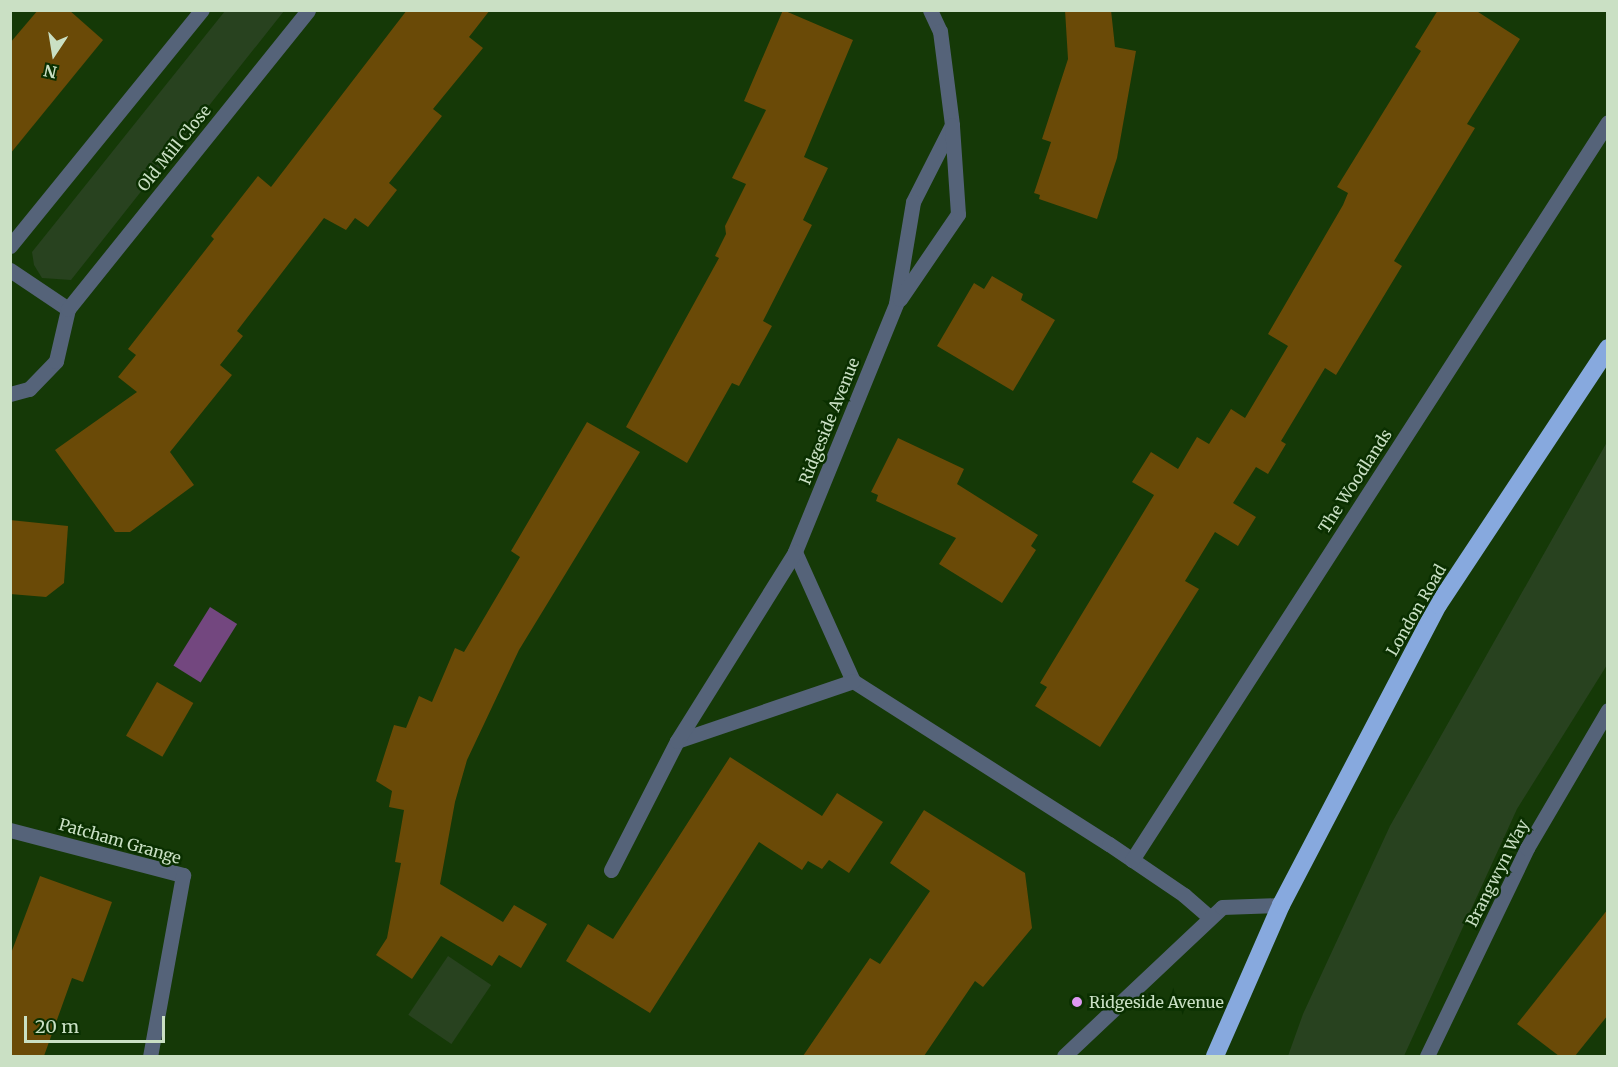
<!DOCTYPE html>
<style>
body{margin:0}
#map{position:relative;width:1618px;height:1067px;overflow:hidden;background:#153907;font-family:Merriweather,serif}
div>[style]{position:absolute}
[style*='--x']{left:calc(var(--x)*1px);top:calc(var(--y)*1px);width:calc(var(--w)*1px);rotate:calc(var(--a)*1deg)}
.green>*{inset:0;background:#28421f;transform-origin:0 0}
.water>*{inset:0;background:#73477f;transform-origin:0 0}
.building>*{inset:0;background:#6a4a07;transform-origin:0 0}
.minor>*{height:15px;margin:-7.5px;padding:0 7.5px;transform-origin:7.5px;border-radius:7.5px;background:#556379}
.highway>*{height:18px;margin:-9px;padding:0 9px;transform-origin:9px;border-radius:9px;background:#87a9de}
.dots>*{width:16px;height:16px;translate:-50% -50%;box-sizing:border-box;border:3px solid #0a2f00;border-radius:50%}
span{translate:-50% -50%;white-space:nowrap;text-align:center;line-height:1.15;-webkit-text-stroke:5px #0a2f00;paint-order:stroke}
.street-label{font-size:16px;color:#cae0c4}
.poi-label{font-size:16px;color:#cae0c4}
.left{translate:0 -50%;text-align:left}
.frame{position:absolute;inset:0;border:12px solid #cae0c4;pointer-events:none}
.north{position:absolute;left:24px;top:24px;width:60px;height:60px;-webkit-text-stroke:4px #0a2f00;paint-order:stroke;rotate:192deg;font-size:16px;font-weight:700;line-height:24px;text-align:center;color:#cae0c4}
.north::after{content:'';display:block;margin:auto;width:21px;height:27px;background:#cae0c4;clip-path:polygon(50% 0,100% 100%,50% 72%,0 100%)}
.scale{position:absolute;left:24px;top:1016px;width:141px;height:27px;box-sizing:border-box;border:3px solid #cae0c4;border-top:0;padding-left:8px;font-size:18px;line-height:21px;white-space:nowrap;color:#cae0c4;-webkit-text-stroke:4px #0a2f00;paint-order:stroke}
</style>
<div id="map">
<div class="green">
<i style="clip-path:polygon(225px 11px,284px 11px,71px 280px,42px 278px,34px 265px,32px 252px)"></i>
<i style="clip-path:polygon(1607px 442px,1607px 665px,1517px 809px,1404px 1056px,1288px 1056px,1303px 1014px,1390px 826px)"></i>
<i style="left:448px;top:956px;width:52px;height:71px;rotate:34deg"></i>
</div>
<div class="water">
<i style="left:210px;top:607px;width:32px;height:69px;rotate:32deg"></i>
</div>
<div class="building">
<i style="clip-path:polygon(38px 10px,69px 10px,103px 40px,10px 154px,10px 43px)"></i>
<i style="clip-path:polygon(407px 10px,490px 10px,469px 37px,483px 48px,433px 109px,442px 116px,389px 183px,397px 190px,368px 227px,355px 218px,346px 230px,324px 218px,237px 331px,243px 336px,220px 365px,232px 375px,170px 452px,194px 485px,130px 532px,115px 532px,55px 450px,137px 392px,118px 377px,136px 355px,128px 349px,214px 239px,211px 236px,258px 176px,271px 187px)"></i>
<i style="clip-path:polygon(783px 10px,853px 40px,804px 157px,828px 168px,803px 220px,812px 225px,763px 321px,772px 326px,739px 386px,732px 383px,687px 463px,626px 427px,719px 258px,715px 256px,726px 234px,725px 226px,746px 184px,732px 178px,766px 110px,744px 101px)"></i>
<i style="clip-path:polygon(1065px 10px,1111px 10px,1115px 47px,1136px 51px,1117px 158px,1097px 219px,1039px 199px,1040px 195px,1034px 193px,1051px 142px,1042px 139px,1068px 59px)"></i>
<i style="clip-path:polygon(1438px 10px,1475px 10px,1520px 39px,1467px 124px,1475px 128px,1394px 261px,1402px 266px,1336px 375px,1325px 368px,1281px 441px,1286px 444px,1268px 474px,1256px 467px,1233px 503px,1256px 517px,1238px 546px,1215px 532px,1185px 581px,1199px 589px,1100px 747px,1035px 706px,1047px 687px,1040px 683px,1154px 495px,1132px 482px,1151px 452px,1178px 469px,1197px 437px,1209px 444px,1231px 409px,1245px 418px,1288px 346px,1268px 334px,1343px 205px,1348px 193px,1337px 187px,1421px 51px,1415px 47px)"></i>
<i style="clip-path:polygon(992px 276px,1023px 294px,1021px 300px,1055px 320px,1013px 391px,937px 346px,974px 283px,984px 289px)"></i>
<i style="clip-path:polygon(587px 422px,640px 452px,519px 650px,467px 760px,455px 802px,440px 884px,503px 922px,514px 905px,547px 924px,521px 968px,499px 955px,492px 966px,441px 936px,412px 979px,376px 955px,387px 938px,401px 863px,395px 862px,404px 810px,389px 807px,392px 791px,376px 781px,394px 725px,406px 728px,419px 696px,432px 702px,455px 648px,464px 652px,520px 557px,511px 551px)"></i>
<i style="clip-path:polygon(898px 438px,964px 469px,957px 484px,1038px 535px,1031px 546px,1036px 550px,1002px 603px,939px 564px,956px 538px,876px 501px,878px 495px,871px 492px)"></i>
<i style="clip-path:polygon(10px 520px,68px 526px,64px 583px,46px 597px,10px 594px)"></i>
<i style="left:157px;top:682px;width:42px;height:62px;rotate:30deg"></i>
<i style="clip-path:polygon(730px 757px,822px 816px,837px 793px,883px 822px,849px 873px,829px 860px,822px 869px,808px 861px,802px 870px,759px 842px,650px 1013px,566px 961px,588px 924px,613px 939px)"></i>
<i style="clip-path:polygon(924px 810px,1025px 873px,1032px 928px,983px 987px,975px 981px,924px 1056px,803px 1056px,870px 958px,880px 964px,930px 891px,890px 863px)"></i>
<i style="clip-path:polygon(40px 876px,112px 902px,83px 982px,72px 978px,44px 1056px,10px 1056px,10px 956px)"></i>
<i style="clip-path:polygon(1608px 909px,1608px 1015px,1575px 1056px,1559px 1056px,1517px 1024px)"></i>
</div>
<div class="minor">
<i style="--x:930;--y:10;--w:23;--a:65"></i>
<i style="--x:940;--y:31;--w:95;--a:82.7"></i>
<i style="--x:952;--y:125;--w:86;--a:116.9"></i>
<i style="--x:913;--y:202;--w:103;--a:99.5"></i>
<i style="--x:896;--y:304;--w:268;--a:112.2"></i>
<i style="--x:795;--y:552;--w:141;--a:65.8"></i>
<i style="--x:853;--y:681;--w:303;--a:32.5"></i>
<i style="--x:1109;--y:844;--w:91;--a:34.2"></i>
<i style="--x:1184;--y:895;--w:33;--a:41"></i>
<i style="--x:10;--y:246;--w:304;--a:-50.9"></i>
<i style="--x:10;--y:270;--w:70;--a:33.9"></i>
<i style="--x:900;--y:299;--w:103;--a:-55.7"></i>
<i style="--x:958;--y:214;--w:89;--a:-93.9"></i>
<i style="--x:10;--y:394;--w:20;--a:-15"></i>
<i style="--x:29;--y:389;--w:39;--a:-46"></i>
<i style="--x:56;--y:361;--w:53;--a:-77"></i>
<i style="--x:68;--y:309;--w:383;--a:-51.2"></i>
<i style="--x:677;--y:741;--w:186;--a:-18.8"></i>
<i style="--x:10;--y:830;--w:179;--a:14.6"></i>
<i style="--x:183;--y:875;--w:184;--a:100.3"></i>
<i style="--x:1132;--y:860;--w:878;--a:-57.18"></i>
<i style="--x:611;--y:870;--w:145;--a:-62.9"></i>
<i style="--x:677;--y:741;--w:223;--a:-58"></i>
<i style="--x:1064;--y:1056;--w:217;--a:-43.3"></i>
<i style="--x:1222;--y:907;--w:59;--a:-1.9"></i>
<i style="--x:1427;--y:1056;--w:231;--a:-64.3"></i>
<i style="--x:1527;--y:848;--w:160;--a:-59.6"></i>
</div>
<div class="highway">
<i style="--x:1215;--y:1056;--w:165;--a:-66.4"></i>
<i style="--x:1281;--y:905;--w:339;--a:-62.4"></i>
<i style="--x:1438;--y:605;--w:308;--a:-56.5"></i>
</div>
<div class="dots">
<i style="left:1077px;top:1002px;background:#de98f2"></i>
</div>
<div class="street-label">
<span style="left:174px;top:148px;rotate:-51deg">Old Mill Close</span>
<span style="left:829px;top:421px;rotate:-68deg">Ridgeside Avenue</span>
<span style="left:1355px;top:481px;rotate:-57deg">The Woodlands</span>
<span style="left:1416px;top:610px;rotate:-60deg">London Road</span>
<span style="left:120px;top:841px;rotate:16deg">Patcham Grange</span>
<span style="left:1497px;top:873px;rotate:-63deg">Brangwyn Way</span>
</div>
<div class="poi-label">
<span class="left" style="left:1089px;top:1002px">Ridgeside Avenue</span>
</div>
<div class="frame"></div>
<div class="north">N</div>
<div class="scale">20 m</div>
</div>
